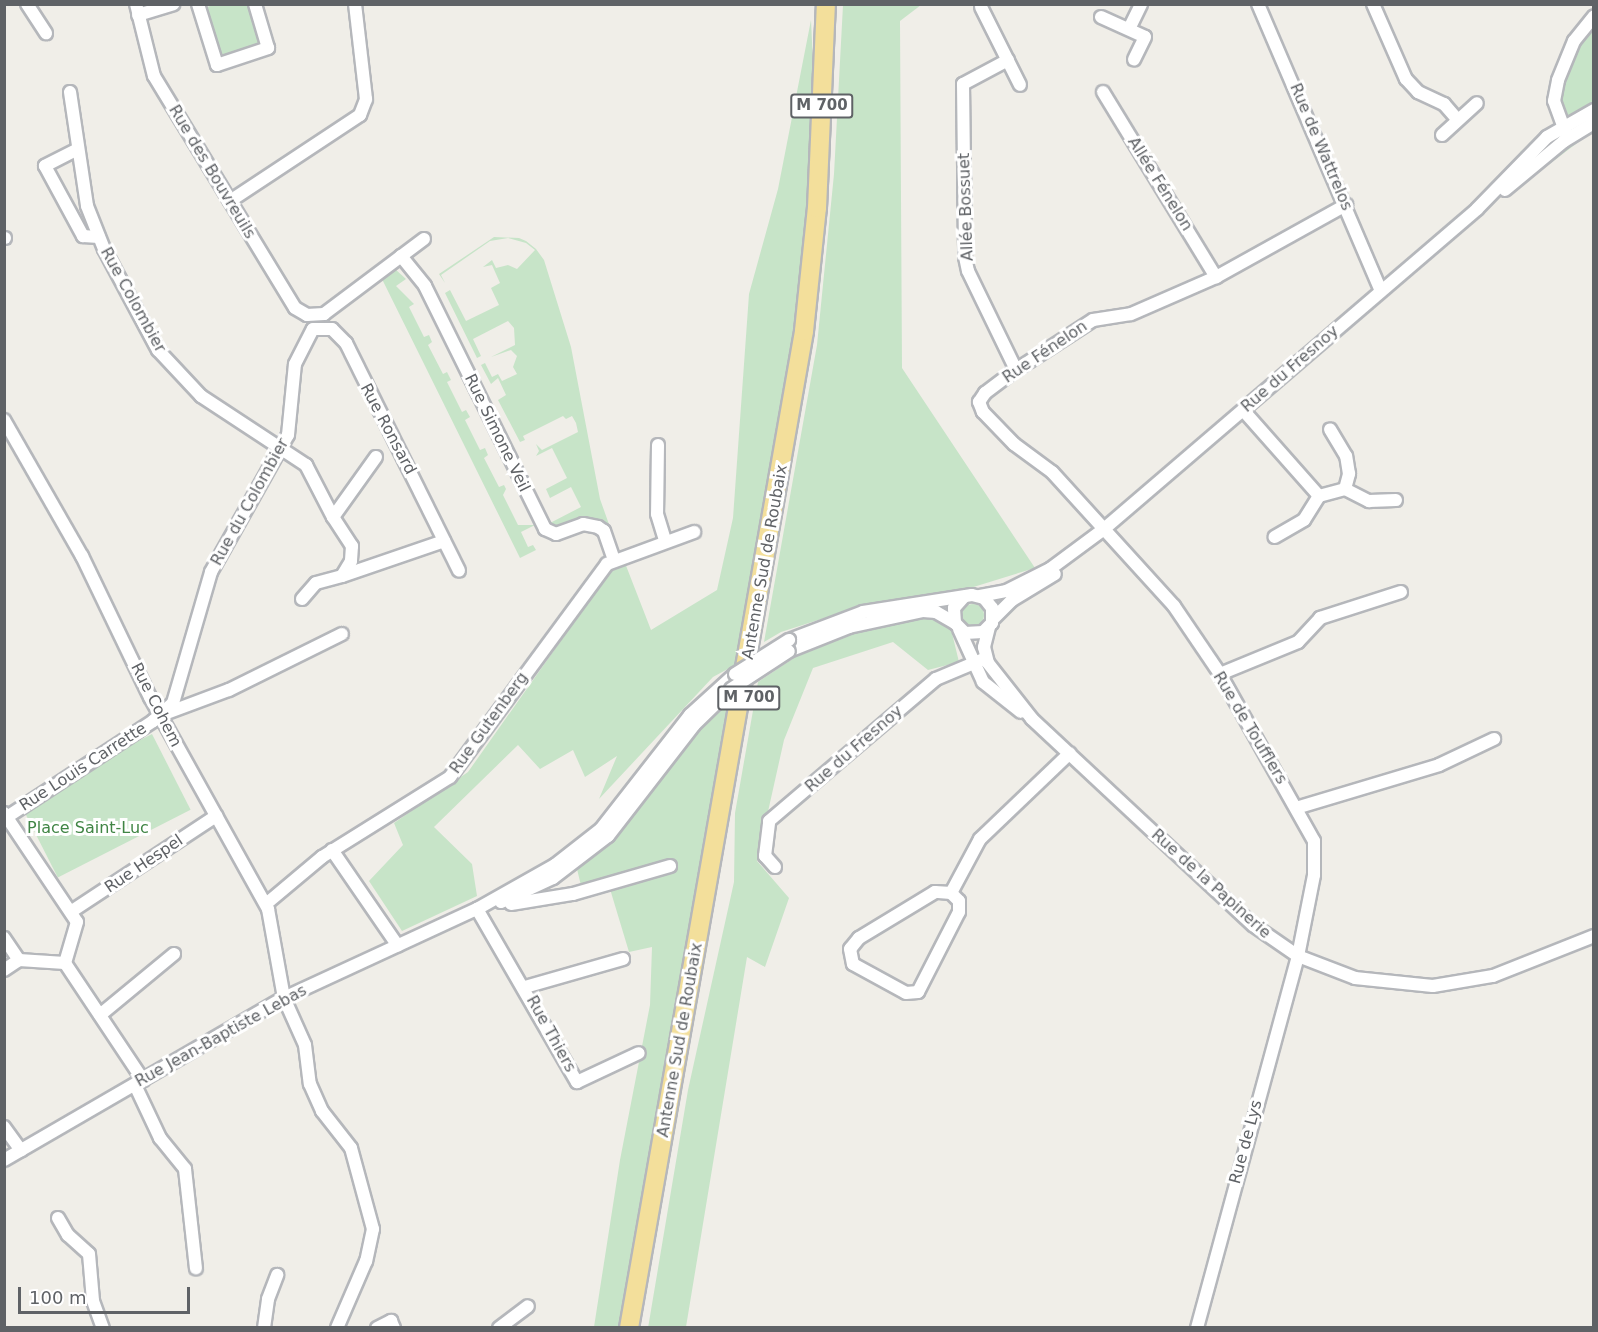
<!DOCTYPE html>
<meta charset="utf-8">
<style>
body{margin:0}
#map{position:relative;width:1598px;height:1332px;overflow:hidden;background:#f0eee8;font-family:"DejaVu Sans",sans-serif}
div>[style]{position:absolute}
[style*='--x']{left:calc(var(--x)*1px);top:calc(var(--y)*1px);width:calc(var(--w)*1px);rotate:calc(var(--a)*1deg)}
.green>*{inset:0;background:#c7e4c8;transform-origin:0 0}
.round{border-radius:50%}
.roads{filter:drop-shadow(2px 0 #b5b7bb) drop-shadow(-2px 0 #b5b7bb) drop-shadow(0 2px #b5b7bb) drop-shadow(0 -2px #b5b7bb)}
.minor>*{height:12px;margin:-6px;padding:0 6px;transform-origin:6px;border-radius:6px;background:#fff}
.highway>*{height:18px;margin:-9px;padding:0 9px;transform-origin:9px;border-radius:9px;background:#f3df9b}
.bridges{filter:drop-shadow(2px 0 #b5b7bb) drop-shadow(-2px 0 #b5b7bb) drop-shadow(0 2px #b5b7bb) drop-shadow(0 -2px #b5b7bb)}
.minor-bridge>*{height:12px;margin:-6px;padding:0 6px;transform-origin:6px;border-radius:6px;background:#fff}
span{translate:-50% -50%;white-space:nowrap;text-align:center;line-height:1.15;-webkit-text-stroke:6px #fff;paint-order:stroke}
.shield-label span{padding:2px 4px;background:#fff;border:2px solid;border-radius:4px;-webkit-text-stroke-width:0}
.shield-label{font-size:15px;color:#5f6266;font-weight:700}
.street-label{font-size:16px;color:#5f6266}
.park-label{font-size:16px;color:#408545}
.frame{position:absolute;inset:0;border:6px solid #5f6266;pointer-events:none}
.scale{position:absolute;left:18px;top:1287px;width:172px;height:27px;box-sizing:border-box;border:3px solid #5f6266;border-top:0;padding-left:8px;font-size:18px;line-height:21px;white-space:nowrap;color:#5f6266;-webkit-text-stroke:4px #fff;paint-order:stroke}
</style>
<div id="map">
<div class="green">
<i style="clip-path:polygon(214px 5px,250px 5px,261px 41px,259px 47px,223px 58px,217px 55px,203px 8px)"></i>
<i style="clip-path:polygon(843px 5px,921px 5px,900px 21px,902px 368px,1035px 568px,967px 589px,840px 613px,781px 632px,764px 642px,817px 345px,834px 174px)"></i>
<i style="clip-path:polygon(811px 20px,816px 126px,801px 292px,781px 426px,735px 665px,713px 677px,599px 799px,617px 756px,585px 777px,573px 750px,540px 769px,518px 745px,434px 827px,472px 864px,477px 896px,402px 931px,369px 881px,403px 845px,394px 823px,468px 772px,608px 574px,625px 563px,651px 630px,717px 590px,733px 518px,749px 294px,778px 189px)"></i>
<i style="clip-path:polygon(1593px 28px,1593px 131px,1531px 178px,1520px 152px,1565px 116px,1559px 92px,1576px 46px)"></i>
<i style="clip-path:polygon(494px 237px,519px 238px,526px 241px,536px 249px,544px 260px,571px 347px,600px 499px,611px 530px,591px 517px,562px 527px,550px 523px,581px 507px,571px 487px,550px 498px,546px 489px,567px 478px,552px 448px,536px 456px,539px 451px,536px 444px,542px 450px,578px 432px,576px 423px,572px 416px,566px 419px,563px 416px,523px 436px,525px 440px,520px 442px,498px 400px,506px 395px,498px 378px,491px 384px,481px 365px,485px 363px,492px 377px,498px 374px,502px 381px,517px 374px,513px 367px,517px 356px,511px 350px,491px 357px,515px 345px,514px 328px,508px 321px,473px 339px,481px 356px,477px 358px,445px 293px,450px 290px,466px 321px,499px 305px,491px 288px,500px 283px,492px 265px,483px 267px,492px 260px,496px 268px,508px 265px,517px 269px,535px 250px,526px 243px,508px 238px,490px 241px,441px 275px,445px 283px,439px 274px)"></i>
<i style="clip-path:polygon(395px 269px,406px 279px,396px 286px,414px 304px,409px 307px,424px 337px,429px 335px,432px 342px,428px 345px,443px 374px,447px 372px,451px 380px,447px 382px,462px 412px,466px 410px,470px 417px,465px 420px,480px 450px,485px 448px,488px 455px,484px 458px,499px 487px,504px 485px,506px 489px,503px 495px,518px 525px,535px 525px,521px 532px,528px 547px,533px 545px,536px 550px,520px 558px,381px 277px)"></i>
<i class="round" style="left:962px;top:604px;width:22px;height:22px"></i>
<i style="clip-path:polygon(915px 618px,935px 618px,950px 625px,959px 662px,928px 670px,893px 642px,813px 668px,784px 740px,757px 861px,789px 898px,765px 967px,747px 957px,686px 1327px,648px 1328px,688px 1090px,734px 882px,735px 813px,758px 682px,809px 648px,868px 627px)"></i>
<i style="clip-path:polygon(731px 703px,620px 1327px,594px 1327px,620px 1160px,650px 1005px,652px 947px,629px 952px,610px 889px,583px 894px,577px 869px,619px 832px,663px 772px,708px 720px)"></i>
<i style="left:152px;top:734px;width:85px;height:149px;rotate:63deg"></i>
</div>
<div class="roads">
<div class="minor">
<i style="--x:27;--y:4;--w:35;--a:57"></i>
<i style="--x:136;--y:4;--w:74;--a:76"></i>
<i style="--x:154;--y:76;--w:271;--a:58.7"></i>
<i style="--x:295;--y:308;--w:14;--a:30"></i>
<i style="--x:307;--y:315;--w:17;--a:-3"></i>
<i style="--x:324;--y:314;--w:125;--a:-36.9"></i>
<i style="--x:198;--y:4;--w:64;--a:72.7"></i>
<i style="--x:217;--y:65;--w:54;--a:-18.4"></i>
<i style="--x:268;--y:48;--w:46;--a:-106.5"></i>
<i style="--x:1258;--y:4;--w:312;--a:66.8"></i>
<i style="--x:1373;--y:4;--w:82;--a:66.3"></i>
<i style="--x:1406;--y:79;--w:18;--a:47"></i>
<i style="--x:1418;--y:92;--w:29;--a:25"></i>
<i style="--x:1444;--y:104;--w:21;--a:49"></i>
<i style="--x:981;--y:7;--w:87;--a:63.4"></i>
<i style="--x:138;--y:15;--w:37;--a:-17"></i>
<i style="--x:1101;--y:17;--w:48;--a:24.4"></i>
<i style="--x:1145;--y:37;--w:25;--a:116"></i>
<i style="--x:1129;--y:29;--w:28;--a:-64"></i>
<i style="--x:1008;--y:60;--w:51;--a:151.9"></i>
<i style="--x:963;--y:84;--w:173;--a:89.3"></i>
<i style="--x:965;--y:257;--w:14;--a:78"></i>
<i style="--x:968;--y:271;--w:110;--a:64.1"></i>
<i style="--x:70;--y:92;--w:115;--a:81.5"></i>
<i style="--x:87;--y:206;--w:46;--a:68.4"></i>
<i style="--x:104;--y:249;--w:115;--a:61.9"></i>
<i style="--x:158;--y:350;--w:63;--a:46.9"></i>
<i style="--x:201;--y:396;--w:126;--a:33.3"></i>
<i style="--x:306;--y:465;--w:59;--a:62.6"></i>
<i style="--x:1103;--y:92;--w:217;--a:58.6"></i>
<i style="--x:1565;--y:131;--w:32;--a:-110"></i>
<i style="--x:1554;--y:101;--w:21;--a:-79"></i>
<i style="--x:1558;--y:80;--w:42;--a:-67.7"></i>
<i style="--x:1574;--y:41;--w:32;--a:-51"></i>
<i style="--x:1442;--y:135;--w:47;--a:-42.4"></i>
<i style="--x:76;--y:150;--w:35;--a:153"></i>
<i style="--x:45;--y:166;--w:80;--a:61.5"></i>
<i style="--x:83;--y:236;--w:16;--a:4"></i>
<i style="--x:1505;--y:190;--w:77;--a:-39.7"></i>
<i style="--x:1564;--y:141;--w:35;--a:-31"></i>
<i style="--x:230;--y:201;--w:156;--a:-33.5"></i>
<i style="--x:360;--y:115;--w:17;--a:-69"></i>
<i style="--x:366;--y:99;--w:96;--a:-96.6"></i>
<i style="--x:4;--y:238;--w:1;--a:0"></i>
<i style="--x:401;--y:256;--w:38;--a:51"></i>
<i style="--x:425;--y:286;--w:271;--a:63.7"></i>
<i style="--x:545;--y:529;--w:12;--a:24"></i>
<i style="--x:556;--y:534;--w:29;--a:-20"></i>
<i style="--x:583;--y:524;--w:15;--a:11"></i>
<i style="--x:598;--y:527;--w:7;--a:34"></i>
<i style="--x:604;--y:531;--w:31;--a:71"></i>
<i style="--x:1243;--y:410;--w:115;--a:48.5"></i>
<i style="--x:1319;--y:496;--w:28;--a:122"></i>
<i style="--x:1304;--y:520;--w:34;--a:150"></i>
<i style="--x:4;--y:420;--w:157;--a:60.2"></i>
<i style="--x:82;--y:556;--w:157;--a:64.3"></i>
<i style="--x:150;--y:697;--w:243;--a:60.9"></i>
<i style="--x:268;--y:909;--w:90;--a:79.8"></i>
<i style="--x:284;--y:998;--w:51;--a:65.9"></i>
<i style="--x:305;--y:1045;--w:39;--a:83"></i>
<i style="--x:310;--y:1084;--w:30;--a:66"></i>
<i style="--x:322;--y:1111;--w:47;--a:51.9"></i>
<i style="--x:351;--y:1148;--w:84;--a:74.8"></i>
<i style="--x:373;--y:1229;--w:33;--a:102"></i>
<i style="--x:366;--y:1261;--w:73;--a:113.4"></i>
<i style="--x:658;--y:445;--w:69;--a:90.8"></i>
<i style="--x:657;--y:514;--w:28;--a:73"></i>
<i style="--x:376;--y:457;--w:74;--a:125.6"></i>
<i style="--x:333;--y:517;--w:35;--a:57"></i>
<i style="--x:352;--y:546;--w:15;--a:94"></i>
<i style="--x:351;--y:561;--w:17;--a:121"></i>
<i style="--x:342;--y:576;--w:108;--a:-18.9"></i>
<i style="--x:1345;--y:489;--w:27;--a:27"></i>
<i style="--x:1369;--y:501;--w:27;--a:-2"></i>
<i style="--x:1319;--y:496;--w:27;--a:-15"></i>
<i style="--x:1345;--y:489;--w:16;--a:-75"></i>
<i style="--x:1349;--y:474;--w:18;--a:-99"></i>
<i style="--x:1346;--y:456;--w:31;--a:-121"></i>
<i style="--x:980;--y:596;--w:26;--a:-11"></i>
<i style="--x:1006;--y:591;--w:49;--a:-26.6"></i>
<i style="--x:1050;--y:569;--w:67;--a:-36.5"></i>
<i style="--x:1104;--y:529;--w:491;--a:-40.6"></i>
<i style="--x:1477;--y:209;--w:100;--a:-45.8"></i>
<i style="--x:1547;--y:137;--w:54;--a:-29.9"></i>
<i style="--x:302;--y:599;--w:21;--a:-49"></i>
<i style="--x:316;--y:583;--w:27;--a:-15"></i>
<i style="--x:992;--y:620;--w:28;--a:-45"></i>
<i style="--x:1012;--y:600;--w:50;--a:-31.2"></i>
<i style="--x:989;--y:627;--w:21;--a:104"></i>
<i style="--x:984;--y:647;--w:16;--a:76"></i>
<i style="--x:988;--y:663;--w:71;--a:51.8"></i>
<i style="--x:1032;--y:719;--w:302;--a:43"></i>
<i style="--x:1253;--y:925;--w:55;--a:34.6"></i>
<i style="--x:1298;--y:956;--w:61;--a:21.1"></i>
<i style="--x:1355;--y:978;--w:78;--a:5.9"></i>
<i style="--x:1433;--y:986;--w:61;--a:-9.5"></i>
<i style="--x:1493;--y:976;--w:109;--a:-21.6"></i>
<i style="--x:959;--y:629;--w:58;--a:65.6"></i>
<i style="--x:983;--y:682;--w:48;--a:38.3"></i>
<i style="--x:789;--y:640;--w:79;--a:-20.7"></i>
<i style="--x:863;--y:612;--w:110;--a:-8.9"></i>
<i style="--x:972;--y:595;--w:12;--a:14"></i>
<i style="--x:984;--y:598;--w:13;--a:51"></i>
<i style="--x:992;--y:608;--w:15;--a:90"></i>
<i style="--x:992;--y:623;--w:13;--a:135"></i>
<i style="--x:983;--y:632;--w:18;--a:177"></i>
<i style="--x:965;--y:633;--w:14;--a:-135"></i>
<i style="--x:955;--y:623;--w:15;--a:-94"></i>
<i style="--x:954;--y:608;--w:15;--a:-48"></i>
<i style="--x:789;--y:651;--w:65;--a:-21.8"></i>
<i style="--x:849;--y:627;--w:76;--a:-12.2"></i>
<i style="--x:923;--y:611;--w:13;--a:4"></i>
<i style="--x:936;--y:612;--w:22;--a:30"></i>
<i style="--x:1220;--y:674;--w:84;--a:-22.3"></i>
<i style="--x:1298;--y:642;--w:33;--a:-47"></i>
<i style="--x:1320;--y:618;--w:85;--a:-17.8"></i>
<i style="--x:167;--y:713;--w:66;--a:-20.4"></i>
<i style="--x:229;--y:690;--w:126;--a:-26.4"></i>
<i style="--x:1296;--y:808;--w:149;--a:-16.7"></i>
<i style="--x:1439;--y:765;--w:61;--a:-25.3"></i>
<i style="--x:4;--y:813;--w:131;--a:56.2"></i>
<i style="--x:77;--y:922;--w:43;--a:106.3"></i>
<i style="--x:7;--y:817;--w:175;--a:-33.3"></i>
<i style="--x:153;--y:721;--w:27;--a:-42"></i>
<i style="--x:173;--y:703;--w:136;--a:-73.8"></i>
<i style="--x:211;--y:572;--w:157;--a:-60.7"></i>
<i style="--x:288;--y:435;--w:71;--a:-84.4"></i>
<i style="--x:295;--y:364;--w:39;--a:-63"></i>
<i style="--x:313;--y:329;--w:19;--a:0"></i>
<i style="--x:332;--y:329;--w:20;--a:45"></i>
<i style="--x:346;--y:343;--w:254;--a:63.6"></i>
<i style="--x:332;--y:850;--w:116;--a:55.5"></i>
<i style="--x:775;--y:867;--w:15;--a:-132"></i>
<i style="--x:765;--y:856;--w:35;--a:-83"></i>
<i style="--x:769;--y:821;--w:219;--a:-40.4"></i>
<i style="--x:936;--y:679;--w:54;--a:-22.8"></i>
<i style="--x:951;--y:893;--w:16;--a:-176"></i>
<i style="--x:935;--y:892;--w:89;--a:148.8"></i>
<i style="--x:859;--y:938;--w:14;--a:129"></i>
<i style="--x:850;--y:949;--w:15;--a:79"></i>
<i style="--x:853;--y:964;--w:60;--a:28.7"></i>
<i style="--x:906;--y:993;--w:12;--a:-5"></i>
<i style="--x:918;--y:992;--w:90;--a:-62.9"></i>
<i style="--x:959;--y:912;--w:11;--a:-90"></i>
<i style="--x:959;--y:901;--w:11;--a:-135"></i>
<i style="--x:951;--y:893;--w:61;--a:-61.8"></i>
<i style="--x:980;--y:839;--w:124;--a:-43.7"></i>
<i style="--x:501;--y:902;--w:57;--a:-24.8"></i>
<i style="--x:553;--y:878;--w:69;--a:-37.4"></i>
<i style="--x:608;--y:836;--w:140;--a:-52.2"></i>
<i style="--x:694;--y:725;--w:52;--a:-44.2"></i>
<i style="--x:266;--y:904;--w:73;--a:-40"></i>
<i style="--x:322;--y:857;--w:151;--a:-32"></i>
<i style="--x:450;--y:777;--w:265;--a:-53.6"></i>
<i style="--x:607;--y:564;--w:93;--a:-20.2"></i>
<i style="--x:511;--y:904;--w:63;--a:-9.2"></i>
<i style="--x:573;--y:894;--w:101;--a:-16.1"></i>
<i style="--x:477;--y:909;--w:200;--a:60"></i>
<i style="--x:577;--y:1082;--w:68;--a:-25.1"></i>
<i style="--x:72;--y:911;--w:173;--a:-33.4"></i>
<i style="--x:4;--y:938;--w:27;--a:56"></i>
<i style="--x:19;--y:960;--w:46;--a:3.7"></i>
<i style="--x:65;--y:963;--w:141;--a:56.3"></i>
<i style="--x:4;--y:970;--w:18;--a:-34"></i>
<i style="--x:525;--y:987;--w:102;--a:-15.9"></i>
<i style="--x:100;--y:1015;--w:96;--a:-39.5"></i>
<i style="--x:135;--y:1085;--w:59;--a:64.7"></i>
<i style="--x:160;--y:1138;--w:40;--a:51"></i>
<i style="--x:185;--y:1169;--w:100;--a:83.7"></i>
<i style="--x:4;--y:1127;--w:29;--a:54"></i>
<i style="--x:4;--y:1160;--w:323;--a:-30.1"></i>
<i style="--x:284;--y:998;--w:213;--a:-24.8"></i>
<i style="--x:477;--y:909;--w:90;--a:-29.4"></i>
<i style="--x:555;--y:865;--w:58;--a:-38"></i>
<i style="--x:601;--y:829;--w:145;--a:-52"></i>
<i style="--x:690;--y:715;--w:61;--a:-42.3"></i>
<i style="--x:58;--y:1218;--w:20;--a:60"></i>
<i style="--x:68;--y:1235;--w:28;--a:42"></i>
<i style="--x:89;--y:1254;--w:47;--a:85.1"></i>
<i style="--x:93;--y:1301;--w:29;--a:70"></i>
<i style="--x:264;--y:1328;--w:29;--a:-82"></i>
<i style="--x:268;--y:1299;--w:26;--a:-69"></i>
<i style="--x:377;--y:1328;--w:16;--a:-27"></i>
<i style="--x:391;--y:1321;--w:8;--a:67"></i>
<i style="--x:499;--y:1328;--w:36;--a:-37"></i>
<i style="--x:1197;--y:1328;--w:385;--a:-74.8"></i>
<i style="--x:1298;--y:956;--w:83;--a:-78.8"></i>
<i style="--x:1314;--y:875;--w:34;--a:-90"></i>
<i style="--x:1314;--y:841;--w:192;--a:-119.4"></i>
<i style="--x:1220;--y:674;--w:82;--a:-124.1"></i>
<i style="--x:1174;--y:606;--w:181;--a:-132.3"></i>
<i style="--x:1052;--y:472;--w:47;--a:-143.6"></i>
<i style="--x:1014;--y:444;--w:45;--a:-134.1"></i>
<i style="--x:983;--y:412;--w:11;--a:-112"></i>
<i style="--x:979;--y:402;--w:11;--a:-56"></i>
<i style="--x:985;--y:393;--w:39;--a:-37"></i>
<i style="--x:1016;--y:370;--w:92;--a:-33"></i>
<i style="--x:1093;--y:320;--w:38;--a:-9"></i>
<i style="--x:1131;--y:314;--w:93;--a:-23.5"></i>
<i style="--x:1216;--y:277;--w:149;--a:-29"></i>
</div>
<div class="highway">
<i style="--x:629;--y:1328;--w:1012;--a:-80.04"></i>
<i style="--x:804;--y:331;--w:124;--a:-84"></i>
<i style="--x:817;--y:208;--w:204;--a:-87.5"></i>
</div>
</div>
<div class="bridges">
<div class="minor-bridge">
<i style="--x:735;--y:674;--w:64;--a:-32.2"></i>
<i style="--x:731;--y:689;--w:69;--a:-33.2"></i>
</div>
</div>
<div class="shield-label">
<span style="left:822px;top:106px">M 700</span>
<span style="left:749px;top:698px">M 700</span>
</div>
<div class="street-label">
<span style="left:1321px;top:147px;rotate:67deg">Rue de Wattrelos</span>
<span style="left:212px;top:172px;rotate:59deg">Rue des Bouvreuils</span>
<span style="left:1160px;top:184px;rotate:58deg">Allée Fénelon</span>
<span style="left:966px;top:207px;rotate:-92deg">Allée Bossuet</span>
<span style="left:133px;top:300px;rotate:61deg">Rue Colombier</span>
<span style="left:1045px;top:352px;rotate:-34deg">Rue Fénelon</span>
<span style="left:1290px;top:369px;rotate:-41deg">Rue du Fresnoy</span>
<span style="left:388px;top:429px;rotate:62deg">Rue Ronsard</span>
<span style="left:497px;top:433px;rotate:64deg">Rue Simone Veil</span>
<span style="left:250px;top:502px;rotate:-61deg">Rue du Colombier</span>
<span style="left:765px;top:562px;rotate:-80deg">Antenne Sud de Roubaix</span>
<span style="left:156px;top:705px;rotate:63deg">Rue Cohem</span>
<span style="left:489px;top:723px;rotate:-54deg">Rue Gutenberg</span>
<span style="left:1250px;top:728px;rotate:59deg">Rue de Toufflers</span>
<span style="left:854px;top:749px;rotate:-41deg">Rue du Fresnoy</span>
<span style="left:83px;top:767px;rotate:-33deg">Rue Louis Carrette</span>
<span style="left:144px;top:864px;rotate:-34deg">Rue Hespel</span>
<span style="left:1211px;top:884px;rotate:42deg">Rue de la Papinerie</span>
<span style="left:551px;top:1034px;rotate:61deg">Rue Thiers</span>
<span style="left:221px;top:1036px;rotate:-29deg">Rue Jean-Baptiste Lebas</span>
<span style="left:680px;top:1040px;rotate:-80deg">Antenne Sud de Roubaix</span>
<span style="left:1246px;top:1142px;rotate:-75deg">Rue de Lys</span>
</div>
<div class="park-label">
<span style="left:88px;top:828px">Place Saint-Luc</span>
</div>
<div class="frame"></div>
<div class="scale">100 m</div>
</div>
